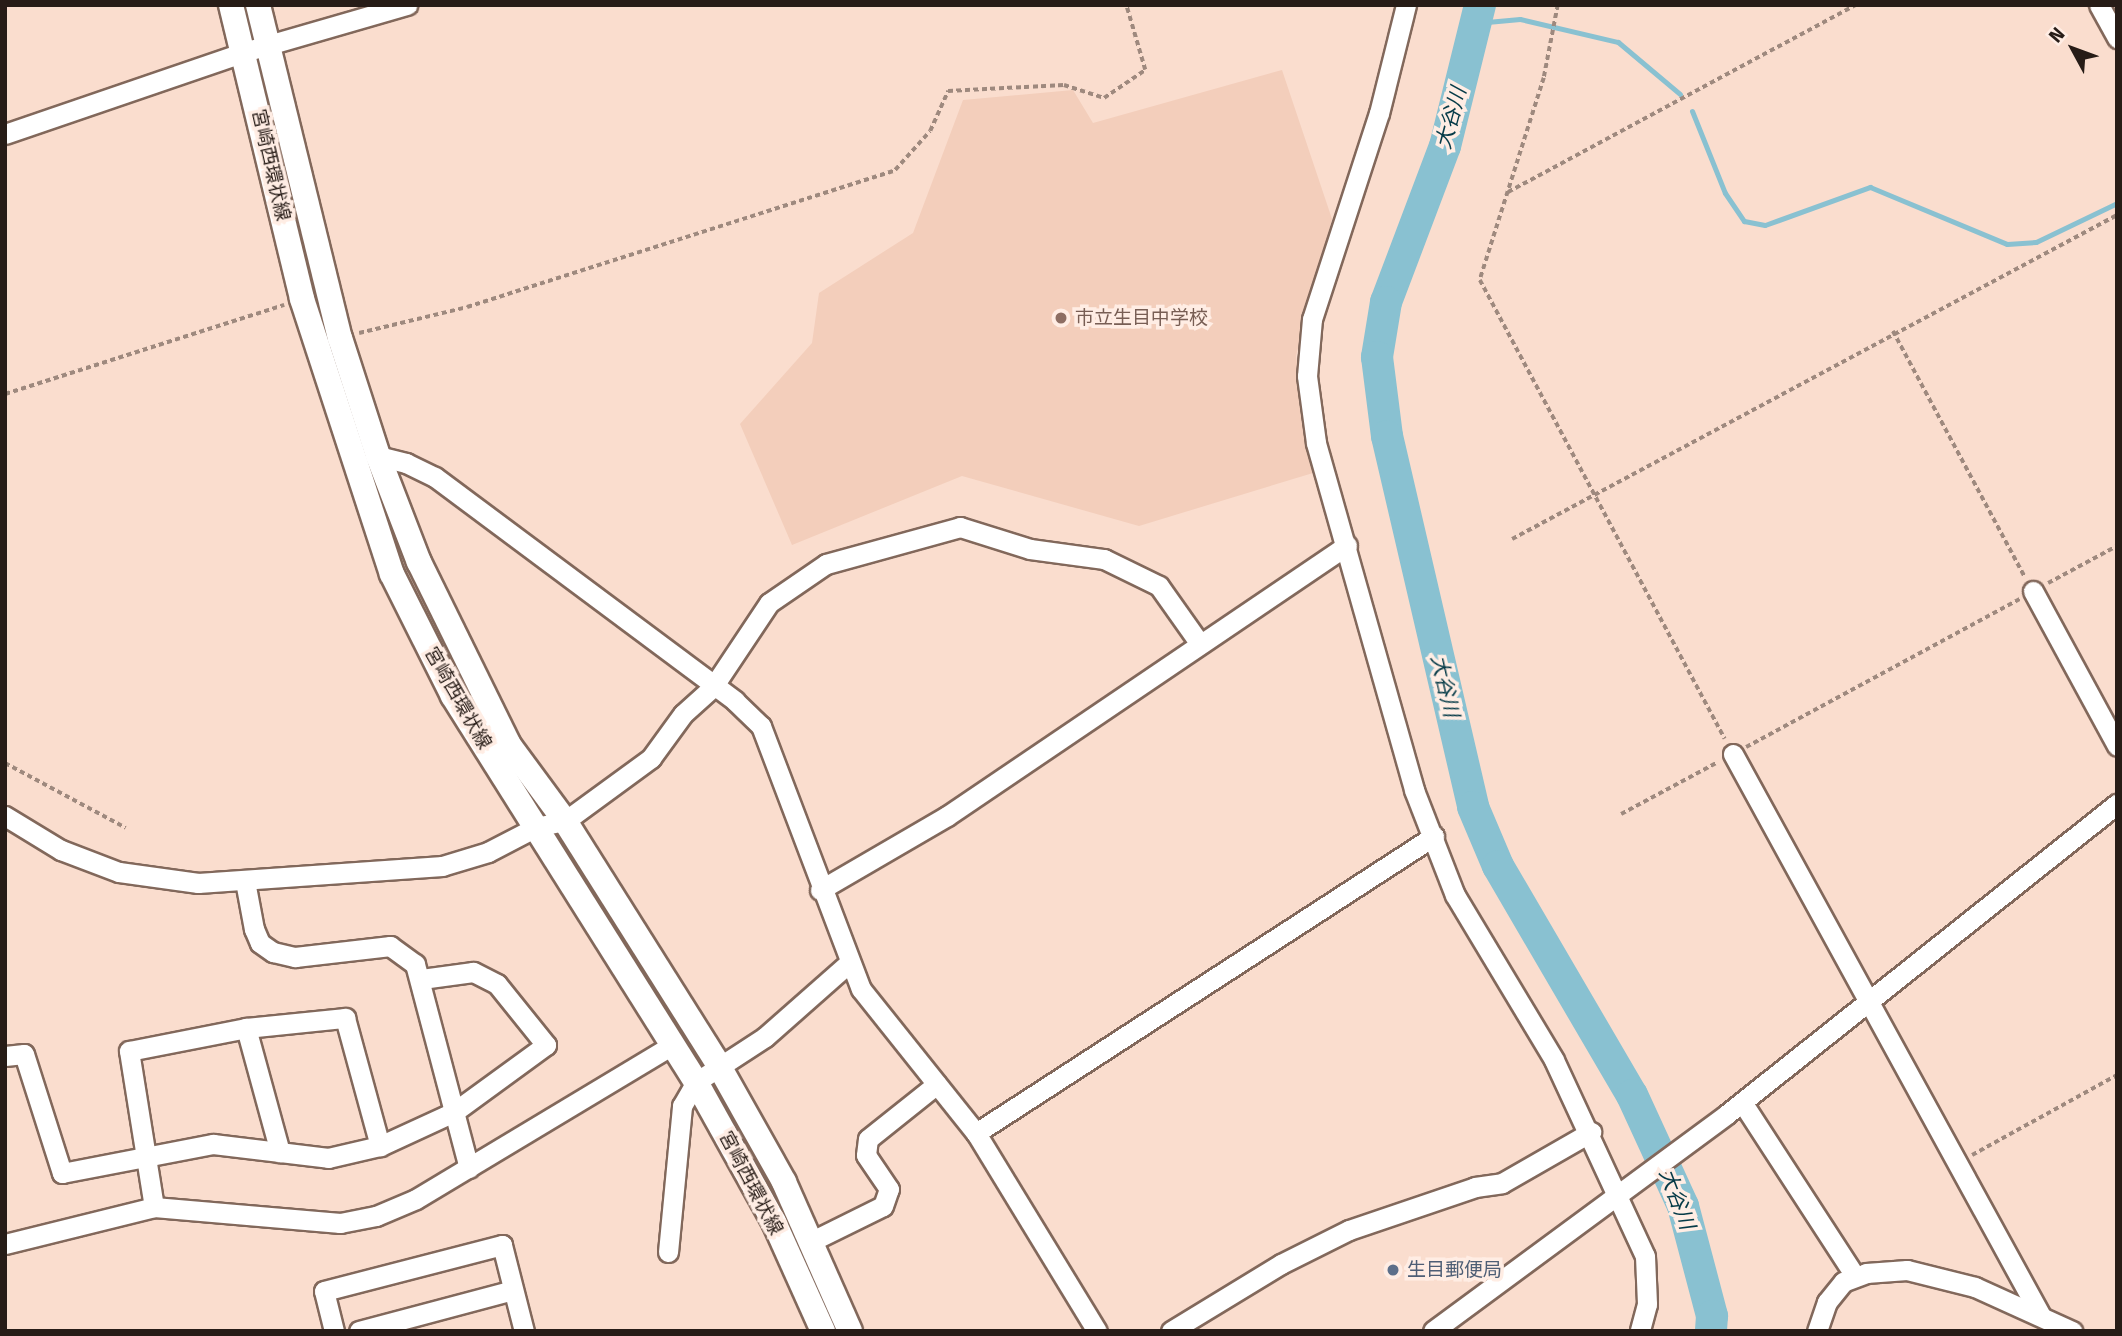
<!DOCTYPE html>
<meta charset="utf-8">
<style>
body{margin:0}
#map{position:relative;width:2122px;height:1336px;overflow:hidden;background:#faddce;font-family:"Fira Sans","Noto Sans JP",sans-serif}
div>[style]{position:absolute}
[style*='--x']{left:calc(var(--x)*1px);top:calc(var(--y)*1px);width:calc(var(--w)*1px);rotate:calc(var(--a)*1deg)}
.built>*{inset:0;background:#f3cebb}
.stream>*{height:5px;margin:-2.5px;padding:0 2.5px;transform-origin:2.5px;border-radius:2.5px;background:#89c1d1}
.river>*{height:32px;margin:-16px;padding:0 16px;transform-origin:16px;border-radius:16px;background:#89c1d1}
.path>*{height:3.5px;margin-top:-1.75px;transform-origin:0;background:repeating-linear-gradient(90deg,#9e897e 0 5px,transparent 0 8.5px)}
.roads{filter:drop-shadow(2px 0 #82685b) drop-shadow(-2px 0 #82685b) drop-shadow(0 2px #82685b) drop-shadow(0 -2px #82685b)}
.minor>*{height:19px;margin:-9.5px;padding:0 9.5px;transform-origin:9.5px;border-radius:9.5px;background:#fff}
.major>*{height:24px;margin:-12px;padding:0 12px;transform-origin:12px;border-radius:12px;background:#fff}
.dots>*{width:19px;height:19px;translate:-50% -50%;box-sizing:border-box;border:4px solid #ffede4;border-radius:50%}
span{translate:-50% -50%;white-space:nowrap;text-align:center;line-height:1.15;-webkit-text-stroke:7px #ffede4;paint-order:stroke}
.street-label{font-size:19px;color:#271c17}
.education-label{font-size:19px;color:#785e54}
.left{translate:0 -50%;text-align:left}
.service-label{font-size:19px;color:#4e5e75}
.water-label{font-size:21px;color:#053a47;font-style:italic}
.frame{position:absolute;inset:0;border:7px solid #271c17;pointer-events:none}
.north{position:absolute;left:2038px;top:14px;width:70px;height:70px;-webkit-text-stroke:5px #ffede4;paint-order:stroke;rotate:311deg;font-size:19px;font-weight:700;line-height:28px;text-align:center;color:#271c17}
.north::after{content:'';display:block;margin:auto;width:24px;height:32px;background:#271c17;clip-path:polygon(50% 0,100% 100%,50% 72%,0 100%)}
</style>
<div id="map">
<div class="built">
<i style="clip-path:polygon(1282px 70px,1332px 219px,1296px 356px,1313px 473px,1139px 526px,962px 476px,792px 545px,740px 424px,812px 343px,819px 293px,913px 233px,963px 100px,1073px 90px,1093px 123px)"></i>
</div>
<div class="stream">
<i style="--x:1476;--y:23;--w:44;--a:-5.2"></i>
<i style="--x:1520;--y:19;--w:101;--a:13.2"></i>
<i style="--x:1618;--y:42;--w:81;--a:40"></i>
<i style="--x:1692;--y:111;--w:88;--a:68.1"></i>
<i style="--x:1725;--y:193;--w:34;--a:56"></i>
<i style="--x:1744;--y:221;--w:21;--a:11"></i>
<i style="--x:1765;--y:225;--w:112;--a:-19.9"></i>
<i style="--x:1870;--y:187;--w:148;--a:22.6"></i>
<i style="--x:2007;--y:244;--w:29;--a:-4"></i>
<i style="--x:2036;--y:242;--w:90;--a:-25.7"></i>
</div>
<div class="river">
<i style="--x:1480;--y:5;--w:145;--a:103.9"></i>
<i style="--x:1445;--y:146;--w:167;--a:110.7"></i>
<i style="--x:1386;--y:302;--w:56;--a:99.3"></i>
<i style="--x:1377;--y:357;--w:80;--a:82.8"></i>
<i style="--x:1387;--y:436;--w:381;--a:76.9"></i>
<i style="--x:1473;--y:807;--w:64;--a:67"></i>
<i style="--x:1498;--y:866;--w:265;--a:59.7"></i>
<i style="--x:1632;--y:1095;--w:122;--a:65.3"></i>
<i style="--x:1683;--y:1206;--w:114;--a:75.2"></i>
<i style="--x:1712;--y:1316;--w:15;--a:94"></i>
</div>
<div class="path">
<i style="--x:1558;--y:5;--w:74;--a:100.9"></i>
<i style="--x:1544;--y:78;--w:212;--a:107.6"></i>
<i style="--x:1480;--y:280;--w:520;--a:61.91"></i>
<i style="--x:1508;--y:192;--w:394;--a:-28.3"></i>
<i style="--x:1893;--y:331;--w:279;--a:61.8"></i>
<i style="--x:359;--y:333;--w:111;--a:-13.5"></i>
<i style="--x:467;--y:307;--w:449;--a:-17.7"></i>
<i style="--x:895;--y:170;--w:52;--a:-48.1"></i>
<i style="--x:930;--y:131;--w:44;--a:-65.8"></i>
<i style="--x:948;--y:91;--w:116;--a:-3"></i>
<i style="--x:1064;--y:85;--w:42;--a:18"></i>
<i style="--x:1104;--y:98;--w:50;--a:-34.3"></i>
<i style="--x:1145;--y:70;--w:68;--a:-106.3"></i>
<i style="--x:5;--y:394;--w:293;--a:-17.7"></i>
<i style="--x:1512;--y:539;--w:686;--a:-28.17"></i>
<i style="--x:2048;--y:583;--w:78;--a:-28.2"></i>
<i style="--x:1746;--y:747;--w:311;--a:-28.4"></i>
<i style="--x:5;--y:763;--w:137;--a:28.2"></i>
<i style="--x:1621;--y:814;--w:110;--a:-28.2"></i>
<i style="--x:1972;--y:1155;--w:166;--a:-28.9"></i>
</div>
<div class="roads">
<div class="minor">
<i style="--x:1406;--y:5;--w:111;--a:104"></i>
<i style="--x:1379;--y:113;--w:217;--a:108"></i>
<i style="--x:1312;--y:319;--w:57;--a:95"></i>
<i style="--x:1307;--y:376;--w:68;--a:82.3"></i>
<i style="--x:1316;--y:443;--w:361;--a:74.2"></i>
<i style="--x:1414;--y:790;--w:113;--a:68.7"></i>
<i style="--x:1455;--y:895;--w:192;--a:59"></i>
<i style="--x:1554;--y:1060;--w:216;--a:65.1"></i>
<i style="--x:1645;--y:1256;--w:48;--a:87.6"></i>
<i style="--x:1647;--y:1304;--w:28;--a:105"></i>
<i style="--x:2099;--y:5;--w:38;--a:61"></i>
<i style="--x:5;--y:134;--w:253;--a:-18.9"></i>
<i style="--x:244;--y:52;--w:170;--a:-16.1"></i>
<i style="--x:378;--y:456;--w:29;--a:14"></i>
<i style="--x:406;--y:463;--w:32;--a:26"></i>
<i style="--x:435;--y:477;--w:374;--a:36.7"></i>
<i style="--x:735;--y:701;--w:36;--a:44"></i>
<i style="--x:761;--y:726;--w:281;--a:69.2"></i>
<i style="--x:861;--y:989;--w:184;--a:51.4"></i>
<i style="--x:976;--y:1133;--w:232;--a:58.6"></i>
<i style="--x:2033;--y:591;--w:176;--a:61.5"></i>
<i style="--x:1733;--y:754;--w:639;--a:61.27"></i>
<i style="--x:5;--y:816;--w:66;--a:31.3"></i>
<i style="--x:61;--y:850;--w:62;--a:20.8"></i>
<i style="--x:119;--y:872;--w:80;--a:7.9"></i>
<i style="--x:198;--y:883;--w:245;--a:-4"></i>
<i style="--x:442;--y:866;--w:48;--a:-16.9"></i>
<i style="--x:488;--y:852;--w:54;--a:-27.5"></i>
<i style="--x:536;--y:827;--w:30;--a:-12"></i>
<i style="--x:565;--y:821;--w:107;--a:-36.2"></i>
<i style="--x:651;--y:758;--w:54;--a:-54"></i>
<i style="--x:683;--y:714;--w:40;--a:-42"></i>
<i style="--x:713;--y:687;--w:101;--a:-56.3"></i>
<i style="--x:769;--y:603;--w:69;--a:-34.4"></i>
<i style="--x:826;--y:564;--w:139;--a:-15.4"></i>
<i style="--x:960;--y:527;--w:73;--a:17.4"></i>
<i style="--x:1030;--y:549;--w:75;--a:7.7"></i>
<i style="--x:1104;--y:559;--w:61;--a:26.1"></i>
<i style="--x:1159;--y:586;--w:71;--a:54.7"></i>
<i style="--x:245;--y:881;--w:49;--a:79.4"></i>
<i style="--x:254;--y:929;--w:15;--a:67"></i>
<i style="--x:260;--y:943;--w:16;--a:35"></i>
<i style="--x:273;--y:952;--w:23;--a:13"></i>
<i style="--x:295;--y:957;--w:96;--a:-6.6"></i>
<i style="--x:390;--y:946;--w:31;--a:36"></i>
<i style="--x:415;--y:964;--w:211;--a:75.2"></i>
<i style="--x:820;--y:890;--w:147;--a:-30.2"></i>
<i style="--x:947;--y:816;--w:483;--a:-34.1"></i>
<i style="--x:246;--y:1028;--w:129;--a:74.7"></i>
<i style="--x:5;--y:1056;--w:19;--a:-6"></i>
<i style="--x:24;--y:1054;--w:125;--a:72.3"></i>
<i style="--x:62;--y:1173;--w:154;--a:-10.9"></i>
<i style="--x:213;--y:1144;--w:116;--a:6.9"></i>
<i style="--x:328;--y:1158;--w:53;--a:-13"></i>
<i style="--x:380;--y:1146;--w:81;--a:-24.7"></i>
<i style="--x:454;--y:1112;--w:114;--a:-36.1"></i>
<i style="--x:546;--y:1045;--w:78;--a:-128.8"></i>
<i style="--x:497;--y:984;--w:27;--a:-153"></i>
<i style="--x:473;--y:972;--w:52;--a:172.3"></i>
<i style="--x:1742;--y:1102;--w:207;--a:57"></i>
<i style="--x:976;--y:1133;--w:546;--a:-32.96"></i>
<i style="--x:154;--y:1207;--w:158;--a:-99.1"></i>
<i style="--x:129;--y:1051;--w:119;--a:-11.1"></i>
<i style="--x:246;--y:1028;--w:100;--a:-5.8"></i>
<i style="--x:345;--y:1018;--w:133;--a:74.7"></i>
<i style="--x:810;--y:1242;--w:81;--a:-26.3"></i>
<i style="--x:883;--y:1206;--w:18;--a:-71"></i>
<i style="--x:889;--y:1189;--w:41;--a:-124.1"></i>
<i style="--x:866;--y:1155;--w:16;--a:-83"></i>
<i style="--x:868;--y:1139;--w:88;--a:-38.6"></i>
<i style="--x:5;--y:1244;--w:154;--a:-13.9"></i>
<i style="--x:154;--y:1207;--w:187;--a:4.9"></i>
<i style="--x:340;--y:1223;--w:37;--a:-11"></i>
<i style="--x:376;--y:1216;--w:43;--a:-23"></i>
<i style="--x:416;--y:1199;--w:299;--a:-31"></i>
<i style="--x:668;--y:1252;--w:147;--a:-84.5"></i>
<i style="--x:682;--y:1106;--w:28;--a:-60"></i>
<i style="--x:696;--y:1082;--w:82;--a:-33.1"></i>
<i style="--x:765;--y:1037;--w:112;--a:-41.4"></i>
<i style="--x:334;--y:1331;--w:41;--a:-104"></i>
<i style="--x:324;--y:1291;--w:184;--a:-14.5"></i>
<i style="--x:502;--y:1245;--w:89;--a:75.7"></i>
<i style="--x:359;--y:1331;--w:159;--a:-14.9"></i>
<i style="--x:1171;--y:1331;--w:129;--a:-31.3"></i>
<i style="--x:1281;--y:1264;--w:76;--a:-26.6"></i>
<i style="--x:1349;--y:1230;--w:133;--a:-18.8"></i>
<i style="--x:1475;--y:1187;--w:27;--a:-8"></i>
<i style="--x:1502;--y:1183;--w:103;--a:-29.8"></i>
<i style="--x:1433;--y:1331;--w:365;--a:-36.4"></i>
<i style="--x:1727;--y:1114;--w:498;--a:-38.5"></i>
<i style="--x:1817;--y:1331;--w:31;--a:-71"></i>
<i style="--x:1827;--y:1302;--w:26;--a:-51"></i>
<i style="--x:1843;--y:1282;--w:25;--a:-21"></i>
<i style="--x:1866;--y:1273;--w:41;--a:-4.2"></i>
<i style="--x:1907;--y:1270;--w:70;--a:14"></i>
<i style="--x:1975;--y:1287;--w:107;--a:24.4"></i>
</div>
<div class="major">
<i style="--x:231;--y:5;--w:302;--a:76.4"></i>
<i style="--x:302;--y:299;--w:289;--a:71.9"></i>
<i style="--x:392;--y:574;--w:136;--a:63.4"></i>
<i style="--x:453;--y:696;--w:456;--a:57.8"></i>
<i style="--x:696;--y:1082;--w:160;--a:60.9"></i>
<i style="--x:774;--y:1222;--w:120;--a:65.8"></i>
<i style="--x:258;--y:5;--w:343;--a:76.2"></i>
<i style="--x:340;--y:338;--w:124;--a:72.1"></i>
<i style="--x:378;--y:456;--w:114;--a:68.9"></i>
<i style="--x:419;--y:562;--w:204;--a:63.8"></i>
<i style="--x:509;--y:745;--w:94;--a:53.6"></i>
<i style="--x:565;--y:821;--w:289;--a:57.8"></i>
<i style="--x:719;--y:1066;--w:133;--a:60.7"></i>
<i style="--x:784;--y:1182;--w:163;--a:66.1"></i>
</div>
</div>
<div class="dots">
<i style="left:1061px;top:318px;background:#8d6e63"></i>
<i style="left:1393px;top:1270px;background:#5c6f8a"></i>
</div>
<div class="street-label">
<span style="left:271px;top:165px;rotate:77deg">宮崎西環状線</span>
<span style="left:458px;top:698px;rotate:60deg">宮崎西環状線</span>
<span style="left:751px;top:1183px;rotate:62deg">宮崎西環状線</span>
</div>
<div class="education-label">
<span class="left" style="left:1075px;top:318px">市立生目中学校</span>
</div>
<div class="service-label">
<span class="left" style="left:1407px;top:1270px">生目郵便局</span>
</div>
<div class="water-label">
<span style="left:1451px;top:118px;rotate:-75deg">大谷川</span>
<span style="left:1445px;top:686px;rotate:77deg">大谷川</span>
<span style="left:1677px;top:1199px;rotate:69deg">大谷川</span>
</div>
<div class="frame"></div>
<div class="north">N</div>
</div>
